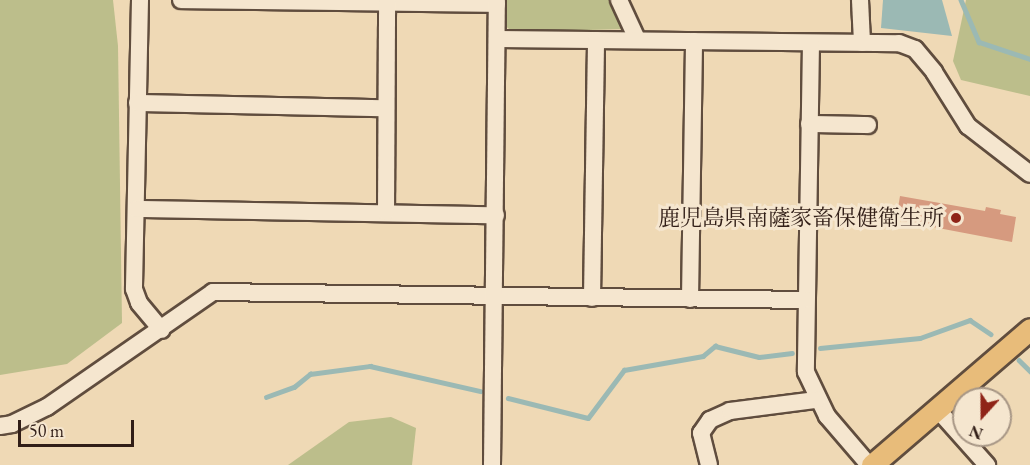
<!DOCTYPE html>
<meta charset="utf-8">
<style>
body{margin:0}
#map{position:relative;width:1030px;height:465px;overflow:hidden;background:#efd9b5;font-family:"EB Garamond","Noto Serif JP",serif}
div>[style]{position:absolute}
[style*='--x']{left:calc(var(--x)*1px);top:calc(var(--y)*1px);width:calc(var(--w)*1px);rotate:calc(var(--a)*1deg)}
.green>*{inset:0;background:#bcbe8b}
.water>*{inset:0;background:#9bb9b4}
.stream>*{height:4.5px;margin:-2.25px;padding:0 2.25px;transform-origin:2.25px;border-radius:2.25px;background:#9bb9b4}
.building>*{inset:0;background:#d69a7f}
.roads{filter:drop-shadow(2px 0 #604d3e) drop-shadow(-2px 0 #604d3e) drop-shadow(0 2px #604d3e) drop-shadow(0 -2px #604d3e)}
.minor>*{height:16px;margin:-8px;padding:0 8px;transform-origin:8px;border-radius:8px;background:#f5e6cf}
.major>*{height:21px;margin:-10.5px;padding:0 10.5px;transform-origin:10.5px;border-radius:10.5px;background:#e8bc7a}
.dots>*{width:16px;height:16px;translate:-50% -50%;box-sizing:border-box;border:3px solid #f5e6cf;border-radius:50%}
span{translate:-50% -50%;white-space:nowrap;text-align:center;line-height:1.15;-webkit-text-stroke:6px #f5e6cf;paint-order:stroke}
.poi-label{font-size:22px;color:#311e17}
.right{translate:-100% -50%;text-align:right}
.north{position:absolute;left:952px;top:387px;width:60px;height:60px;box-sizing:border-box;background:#f5e6cf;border:2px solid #a79685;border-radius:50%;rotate:201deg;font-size:16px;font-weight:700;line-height:24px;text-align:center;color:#311e17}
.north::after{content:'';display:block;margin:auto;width:21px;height:27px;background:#8f2418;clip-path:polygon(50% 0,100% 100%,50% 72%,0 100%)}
.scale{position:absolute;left:18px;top:420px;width:116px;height:27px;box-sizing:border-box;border:3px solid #311e17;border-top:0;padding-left:8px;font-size:18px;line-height:21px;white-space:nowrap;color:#311e17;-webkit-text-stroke:4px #f5e6cf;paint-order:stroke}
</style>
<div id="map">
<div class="green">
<i style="clip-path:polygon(0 0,113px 0,118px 46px,122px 323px,67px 364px,0 375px)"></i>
<i style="clip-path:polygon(504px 0,610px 0,626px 29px,513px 32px,504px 25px)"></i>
<i style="clip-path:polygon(966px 0,1030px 0,1030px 96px,961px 80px,953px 61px)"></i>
<i style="clip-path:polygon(391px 417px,416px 428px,412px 465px,288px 465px,349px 422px)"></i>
</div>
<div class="water">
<i style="clip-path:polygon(883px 0,942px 0,952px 36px,881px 28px)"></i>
</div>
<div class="stream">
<i style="--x:961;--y:0;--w:46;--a:66.8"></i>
<i style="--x:979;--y:42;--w:54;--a:18.4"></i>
<i style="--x:820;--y:348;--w:100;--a:-5.7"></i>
<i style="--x:920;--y:338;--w:53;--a:-19.8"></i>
<i style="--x:970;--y:320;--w:25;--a:34"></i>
<i style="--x:1019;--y:360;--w:16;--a:45"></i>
<i style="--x:266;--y:397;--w:30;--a:-20"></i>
<i style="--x:294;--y:387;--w:21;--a:-39"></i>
<i style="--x:310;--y:374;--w:61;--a:-7.6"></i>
<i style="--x:370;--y:366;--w:113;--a:12.8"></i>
<i style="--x:508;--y:398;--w:82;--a:14"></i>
<i style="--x:588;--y:418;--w:60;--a:-53.1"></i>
<i style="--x:624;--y:370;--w:80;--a:-10"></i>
<i style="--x:703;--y:356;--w:16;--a:-40"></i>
<i style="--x:715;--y:346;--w:45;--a:14"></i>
<i style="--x:759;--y:357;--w:33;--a:-7"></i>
</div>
<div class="building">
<i style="clip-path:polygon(900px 196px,985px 211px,986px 207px,1001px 210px,1000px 214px,1016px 217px,1012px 242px,896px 220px)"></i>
</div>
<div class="roads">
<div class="minor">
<i style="--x:140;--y:0;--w:289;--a:91.2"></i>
<i style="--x:134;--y:289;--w:15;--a:70"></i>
<i style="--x:139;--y:303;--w:35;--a:50"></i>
<i style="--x:181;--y:0;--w:316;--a:0.7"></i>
<i style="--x:619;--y:0;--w:43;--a:65.2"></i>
<i style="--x:860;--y:0;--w:43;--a:87.3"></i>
<i style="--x:498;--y:39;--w:401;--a:0.6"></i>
<i style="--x:899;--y:43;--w:17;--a:21"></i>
<i style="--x:915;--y:49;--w:30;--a:50"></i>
<i style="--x:934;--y:72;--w:64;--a:57.8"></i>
<i style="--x:968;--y:126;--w:78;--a:37.7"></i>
<i style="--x:811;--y:43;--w:329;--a:90.9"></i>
<i style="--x:806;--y:372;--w:49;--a:64.5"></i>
<i style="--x:827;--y:416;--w:65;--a:49.4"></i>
<i style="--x:137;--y:103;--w:249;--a:1.2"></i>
<i style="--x:809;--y:124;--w:59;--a:1"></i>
<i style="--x:137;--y:209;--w:359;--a:1"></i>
<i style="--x:386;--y:212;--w:210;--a:-89.7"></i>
<i style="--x:592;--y:298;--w:258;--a:-89.1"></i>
<i style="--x:690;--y:299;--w:258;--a:-89.1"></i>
<i style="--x:938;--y:410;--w:74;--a:48.3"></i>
<i style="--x:0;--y:426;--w:12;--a:-9"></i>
<i style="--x:12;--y:424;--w:39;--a:-26"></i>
<i style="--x:47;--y:407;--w:202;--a:-34.7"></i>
<i style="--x:213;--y:292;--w:592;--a:0.77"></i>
<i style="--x:492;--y:465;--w:465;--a:-89.4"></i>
<i style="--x:709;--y:465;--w:33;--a:-104"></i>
<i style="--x:701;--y:433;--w:16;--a:-55"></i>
<i style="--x:710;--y:420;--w:22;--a:-24"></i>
<i style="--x:730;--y:411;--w:87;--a:-7.3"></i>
</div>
<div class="major">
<i style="--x:872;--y:465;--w:208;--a:-40.7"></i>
</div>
</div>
<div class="dots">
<i style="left:956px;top:218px;background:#8f2418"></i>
</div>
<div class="poi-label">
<span class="right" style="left:944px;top:218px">鹿児島県南薩家畜保健衛生所</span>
</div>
<div class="north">N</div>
<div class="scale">50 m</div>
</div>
